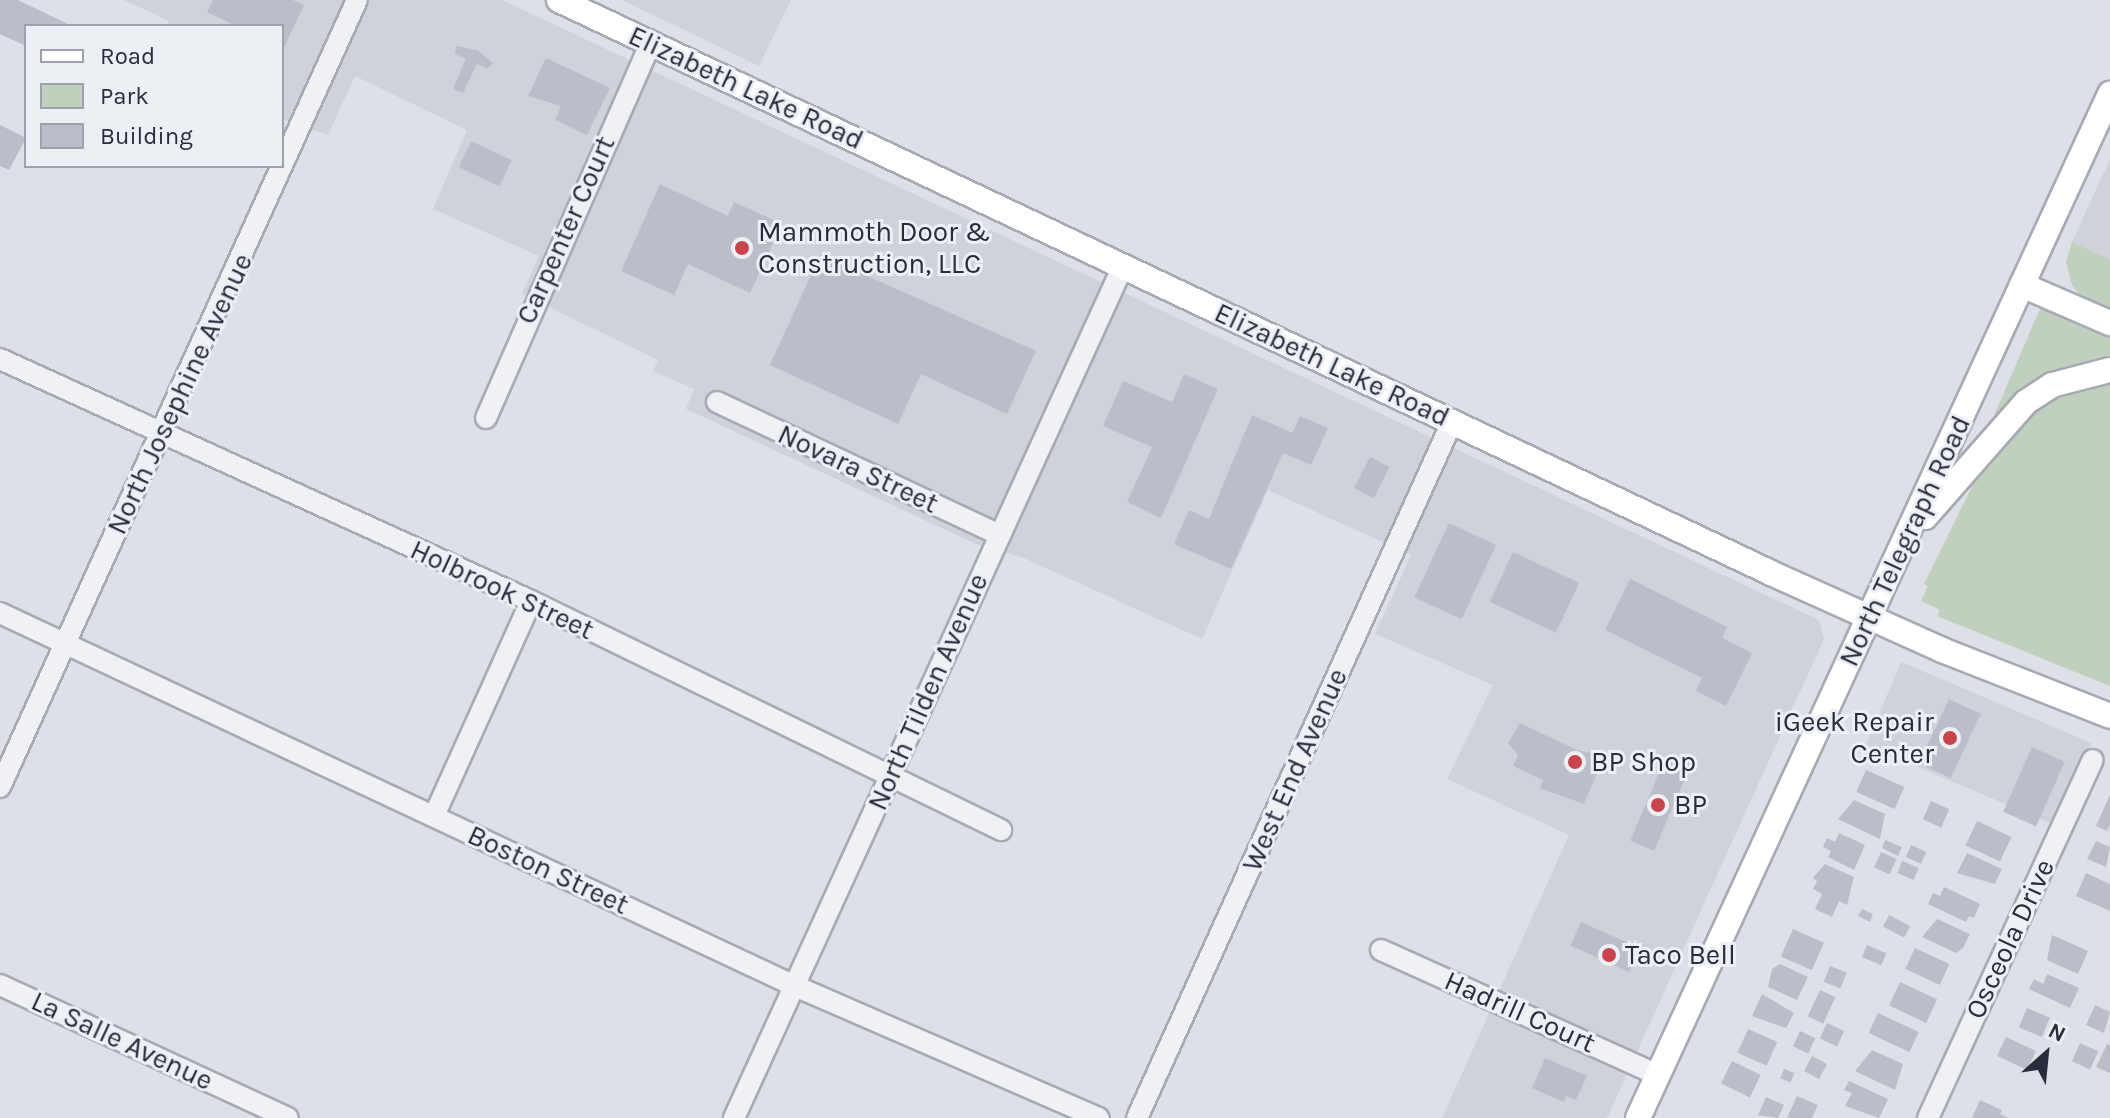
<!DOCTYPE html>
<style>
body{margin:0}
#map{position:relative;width:2110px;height:1118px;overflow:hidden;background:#dde0e6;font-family:Karla,sans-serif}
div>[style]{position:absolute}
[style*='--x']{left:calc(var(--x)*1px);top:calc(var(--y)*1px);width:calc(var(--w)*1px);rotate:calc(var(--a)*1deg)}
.built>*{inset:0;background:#cfd2db;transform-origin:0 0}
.green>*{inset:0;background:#c1d0be}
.building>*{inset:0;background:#babec9;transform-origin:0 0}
.roads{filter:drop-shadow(2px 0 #a6aab3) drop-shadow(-2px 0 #a6aab3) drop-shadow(0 2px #a6aab3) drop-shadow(0 -2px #a6aab3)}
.minor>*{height:20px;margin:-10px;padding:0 10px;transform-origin:10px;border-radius:10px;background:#eff1f5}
.major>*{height:24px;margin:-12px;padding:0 12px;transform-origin:12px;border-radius:12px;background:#fff}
.dots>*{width:22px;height:22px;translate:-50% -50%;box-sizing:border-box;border:4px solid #eceff4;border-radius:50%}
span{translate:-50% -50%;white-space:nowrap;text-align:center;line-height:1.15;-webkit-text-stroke:6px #eceff4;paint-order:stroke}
.street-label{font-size:28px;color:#272d3c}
.poi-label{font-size:28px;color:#272d3c}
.left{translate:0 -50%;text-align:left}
.right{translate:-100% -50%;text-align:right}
.legend{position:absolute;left:24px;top:24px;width:260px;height:144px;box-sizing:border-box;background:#eceff4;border:2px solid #9da1aa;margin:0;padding:10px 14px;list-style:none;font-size:24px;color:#272d3c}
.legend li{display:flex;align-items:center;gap:16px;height:40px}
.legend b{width:40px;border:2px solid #9da1aa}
.north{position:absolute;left:2006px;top:1014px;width:80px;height:80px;-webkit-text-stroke:6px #eceff4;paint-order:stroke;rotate:27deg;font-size:22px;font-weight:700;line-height:32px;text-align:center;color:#272d3c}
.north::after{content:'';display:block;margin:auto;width:28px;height:36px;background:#272d3c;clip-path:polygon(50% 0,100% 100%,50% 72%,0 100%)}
</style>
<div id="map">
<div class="built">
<i style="clip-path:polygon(124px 0,502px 0,1819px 620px,1824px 639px,1607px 1118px,1442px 1118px,1569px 835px,1447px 779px,1493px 685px,1375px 634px,1411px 555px,1268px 490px,1202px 639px,1024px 558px,976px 544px,686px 409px,694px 389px,653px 371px,658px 360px,522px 294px,539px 256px,433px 209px,467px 130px,355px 76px,328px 135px,282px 119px,282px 26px,167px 26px,169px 21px)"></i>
<i style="clip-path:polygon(622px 0,791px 0,759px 66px)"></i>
<i style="clip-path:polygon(2110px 159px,2110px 259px,2072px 242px)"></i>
<i style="left:1901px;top:662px;width:207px;height:90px;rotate:23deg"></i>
</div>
<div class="green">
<i style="clip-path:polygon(2072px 242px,2110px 259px,2110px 314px,2082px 298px,2072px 285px,2066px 262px)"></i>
<i style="clip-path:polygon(2042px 304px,2110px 332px,2110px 359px,2062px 369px,2033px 384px,1993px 418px)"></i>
<i style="clip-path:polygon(2110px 377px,2110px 686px,1937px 616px,1940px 610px,1921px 601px,1928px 586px,1924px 584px,1988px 454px,2038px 402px)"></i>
</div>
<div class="building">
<i style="clip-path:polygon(0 0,18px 0,72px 26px,26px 26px,26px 46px,0 34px)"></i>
<i style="clip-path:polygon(213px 0,293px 0,304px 5px,282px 52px,282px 26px,236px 26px,207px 12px)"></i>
<i style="clip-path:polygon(456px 46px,477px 50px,493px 63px,487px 69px,477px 64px,463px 93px,453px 89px,466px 59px,455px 54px)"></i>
<i style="clip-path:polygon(546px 58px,610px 88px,587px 135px,555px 120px,561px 106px,528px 96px)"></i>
<i style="clip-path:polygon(0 125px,26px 138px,9px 170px,0 166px)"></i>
<i style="left:471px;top:141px;width:45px;height:29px;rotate:25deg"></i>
<i style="clip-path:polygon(660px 184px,728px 216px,734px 202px,782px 224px,750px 293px,688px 264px,674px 295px,621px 271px)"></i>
<i style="clip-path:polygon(820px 255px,1036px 351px,1007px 414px,921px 374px,898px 424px,770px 365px)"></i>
<i style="clip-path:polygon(1184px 374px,1218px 389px,1161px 518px,1127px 502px,1152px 447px,1103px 426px,1123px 381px,1172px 402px)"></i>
<i style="clip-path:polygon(1252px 415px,1292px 433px,1300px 416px,1328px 428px,1311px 465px,1283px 453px,1231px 569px,1174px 544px,1189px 510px,1209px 519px)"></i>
<i style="left:1370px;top:457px;width:22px;height:35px;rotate:27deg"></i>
<i style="left:1449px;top:523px;width:52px;height:82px;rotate:25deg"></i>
<i style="left:1513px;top:552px;width:73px;height:55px;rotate:25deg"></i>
<i style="clip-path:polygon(1630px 579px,1727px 627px,1722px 638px,1752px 653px,1726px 706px,1696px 691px,1702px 678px,1605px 630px)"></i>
<i style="left:1949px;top:699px;width:35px;height:71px;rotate:25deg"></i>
<i style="clip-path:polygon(1520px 723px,1577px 750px,1604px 756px,1584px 804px,1540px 788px,1543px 780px,1513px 766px,1518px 755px,1508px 743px)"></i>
<i style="left:2032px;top:747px;width:36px;height:71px;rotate:24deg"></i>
<i style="left:1667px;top:754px;width:26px;height:94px;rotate:23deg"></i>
<i style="left:1866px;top:770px;width:42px;height:24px;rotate:24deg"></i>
<i style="clip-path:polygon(2110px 795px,2110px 825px,2107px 831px,2096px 826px)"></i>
<i style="clip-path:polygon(1854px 800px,1885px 814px,1880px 839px,1838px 819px)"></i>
<i style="left:1931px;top:801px;width:20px;height:20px;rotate:24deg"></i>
<i style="left:1977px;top:821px;width:38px;height:27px;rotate:25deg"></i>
<i style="clip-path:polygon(1839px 833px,1865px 845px,1854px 870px,1828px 857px,1831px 851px,1823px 847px,1827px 838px,1835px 842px)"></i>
<i style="clip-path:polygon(1885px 840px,1902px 847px,1898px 856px,1882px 848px)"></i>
<i style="clip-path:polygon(2096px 841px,2110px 847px,2106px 867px,2087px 859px)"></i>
<i style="left:1911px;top:845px;width:17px;height:13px;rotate:24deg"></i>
<i style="left:1881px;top:852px;width:17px;height:17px;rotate:24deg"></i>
<i style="clip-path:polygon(1967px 853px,2002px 869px,1995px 884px,1957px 873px)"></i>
<i style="left:1902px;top:861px;width:18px;height:13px;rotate:22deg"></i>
<i style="clip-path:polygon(1825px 864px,1854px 877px,1847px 905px,1839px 901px,1832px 917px,1815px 909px,1822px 894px,1813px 889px,1817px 881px,1813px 878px)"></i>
<i style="clip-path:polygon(2086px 873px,2110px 884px,2110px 911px,2076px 896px)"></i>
<i style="clip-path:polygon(1944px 887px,1980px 904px,1974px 918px,1969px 916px,1966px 922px,1928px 904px,1933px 893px,1940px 896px)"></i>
<i style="clip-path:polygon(1862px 909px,1873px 914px,1870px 922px,1858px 916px)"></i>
<i style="left:1889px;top:915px;width:24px;height:13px;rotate:28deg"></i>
<i style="clip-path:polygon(1937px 919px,1970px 934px,1963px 948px,1956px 953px,1922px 937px)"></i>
<i style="left:1581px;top:922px;width:64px;height:26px;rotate:24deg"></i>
<i style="left:1793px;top:929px;width:34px;height:30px;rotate:24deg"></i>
<i style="clip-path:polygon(2052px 935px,2088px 951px,2078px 974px,2047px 960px)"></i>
<i style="left:1867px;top:945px;width:21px;height:13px;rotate:23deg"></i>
<i style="left:1915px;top:948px;width:38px;height:23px;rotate:25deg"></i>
<i style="clip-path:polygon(1780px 964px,1808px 977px,1797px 1000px,1768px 987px,1772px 969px)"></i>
<i style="left:1830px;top:966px;width:18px;height:17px;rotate:22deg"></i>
<i style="clip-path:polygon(2047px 974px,2079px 988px,2070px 1008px,2029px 989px,2034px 979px,2043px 984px)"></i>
<i style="left:1900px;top:982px;width:41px;height:26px;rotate:25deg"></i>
<i style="left:1820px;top:990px;width:17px;height:29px;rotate:25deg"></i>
<i style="clip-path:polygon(1762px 994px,1794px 1013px,1786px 1028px,1752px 1016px)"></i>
<i style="clip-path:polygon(2095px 1005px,2110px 1012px,2104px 1033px,2086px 1025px)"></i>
<i style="left:2027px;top:1008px;width:25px;height:21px;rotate:23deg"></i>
<i style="left:1878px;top:1013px;width:45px;height:22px;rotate:25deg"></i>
<i style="left:1827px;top:1023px;width:19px;height:17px;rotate:25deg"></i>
<i style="left:1748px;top:1029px;width:32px;height:26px;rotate:24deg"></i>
<i style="left:1800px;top:1031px;width:17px;height:17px;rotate:25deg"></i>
<i style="left:2006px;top:1037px;width:33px;height:21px;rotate:25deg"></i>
<i style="left:2080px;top:1043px;width:20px;height:20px;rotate:24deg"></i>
<i style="clip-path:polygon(2107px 1044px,2110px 1045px,2110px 1073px,2096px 1067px)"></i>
<i style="clip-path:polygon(1872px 1050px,1903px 1064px,1895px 1090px,1855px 1071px)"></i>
<i style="left:1812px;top:1056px;width:17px;height:17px;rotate:28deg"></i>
<i style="clip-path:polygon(1545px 1058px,1587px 1076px,1576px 1100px,1566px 1096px,1564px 1102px,1532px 1088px)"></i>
<i style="left:1732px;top:1061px;width:32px;height:25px;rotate:26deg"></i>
<i style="left:1784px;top:1069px;width:11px;height:10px;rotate:22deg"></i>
<i style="clip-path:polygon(1849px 1081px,1888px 1099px,1879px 1118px,1845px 1106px,1852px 1093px,1844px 1090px)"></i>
<i style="clip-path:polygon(1797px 1096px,1818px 1105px,1812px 1118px,1787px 1118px)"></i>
<i style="clip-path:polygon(1766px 1097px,1784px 1105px,1778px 1118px,1758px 1115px)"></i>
<i style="clip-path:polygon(1980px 1100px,2002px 1110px,2000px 1114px,2009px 1118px,1972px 1118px)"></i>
</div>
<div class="roads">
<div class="minor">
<i style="--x:0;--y:359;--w:584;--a:24.5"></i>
<i style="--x:531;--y:601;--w:523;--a:25.98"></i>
<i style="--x:717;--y:402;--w:313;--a:25.2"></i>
<i style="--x:486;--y:418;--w:410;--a:-66.3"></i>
<i style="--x:0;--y:613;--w:878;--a:25.14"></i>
<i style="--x:795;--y:986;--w:331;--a:23.5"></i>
<i style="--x:0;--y:787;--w:864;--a:-65.6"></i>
<i style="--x:434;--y:816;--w:236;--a:-65.7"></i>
<i style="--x:1381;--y:950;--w:304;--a:24.3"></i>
<i style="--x:0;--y:985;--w:317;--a:24.8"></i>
<i style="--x:734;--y:1118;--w:937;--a:-65.46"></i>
<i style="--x:1137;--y:1118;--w:764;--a:-65.65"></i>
<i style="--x:1928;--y:1118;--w:394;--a:-65.3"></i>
</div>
<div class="major">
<i style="--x:559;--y:0;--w:1341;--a:25.3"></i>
<i style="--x:1771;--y:573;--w:188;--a:24.2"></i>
<i style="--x:1942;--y:650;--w:180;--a:21.4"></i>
<i style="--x:2022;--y:285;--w:96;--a:23.4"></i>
<i style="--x:1925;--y:517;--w:153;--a:-48.7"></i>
<i style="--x:2026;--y:402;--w:31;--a:-33"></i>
<i style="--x:2052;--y:385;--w:60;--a:-14.5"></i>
<i style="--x:1638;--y:1118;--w:1128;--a:-65.25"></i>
</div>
</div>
<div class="dots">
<i style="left:742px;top:248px;background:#c9444d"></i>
<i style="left:1950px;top:738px;background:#c9444d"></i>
<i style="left:1575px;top:762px;background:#c9444d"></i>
<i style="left:1658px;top:805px;background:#c9444d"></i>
<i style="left:1609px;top:955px;background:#c9444d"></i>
</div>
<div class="street-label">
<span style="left:746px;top:88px;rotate:25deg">Elizabeth Lake Road</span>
<span style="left:566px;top:230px;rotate:-66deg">Carpenter Court</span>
<span style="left:1332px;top:365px;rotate:25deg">Elizabeth Lake Road</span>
<span style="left:180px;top:394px;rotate:-65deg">North Josephine Avenue</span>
<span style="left:858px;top:469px;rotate:25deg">Novara Street</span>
<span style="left:1905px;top:541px;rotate:-65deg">North Telegraph Road</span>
<span style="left:502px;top:590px;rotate:25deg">Holbrook Street</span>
<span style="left:928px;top:692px;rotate:-66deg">North Tilden Avenue</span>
<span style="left:1295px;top:770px;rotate:-66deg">West End Avenue</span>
<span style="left:548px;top:870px;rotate:25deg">Boston Street</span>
<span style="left:2010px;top:939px;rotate:-65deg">Osceola Drive</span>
<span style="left:1520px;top:1012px;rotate:24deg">Hadrill Court</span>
<span style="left:122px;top:1041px;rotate:25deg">La Salle Avenue</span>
</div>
<div class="poi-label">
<span class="left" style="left:758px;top:248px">Mammoth Door &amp;<br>Construction, LLC</span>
<span class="right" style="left:1934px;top:738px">iGeek Repair<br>Center</span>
<span class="left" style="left:1591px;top:762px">BP Shop</span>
<span class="left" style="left:1674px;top:805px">BP</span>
<span class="left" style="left:1625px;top:955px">Taco Bell</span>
</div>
<ul class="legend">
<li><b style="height:10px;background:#fff"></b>Road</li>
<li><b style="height:22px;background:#c1d0be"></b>Park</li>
<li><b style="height:22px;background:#babec9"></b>Building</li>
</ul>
<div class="north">N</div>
</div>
